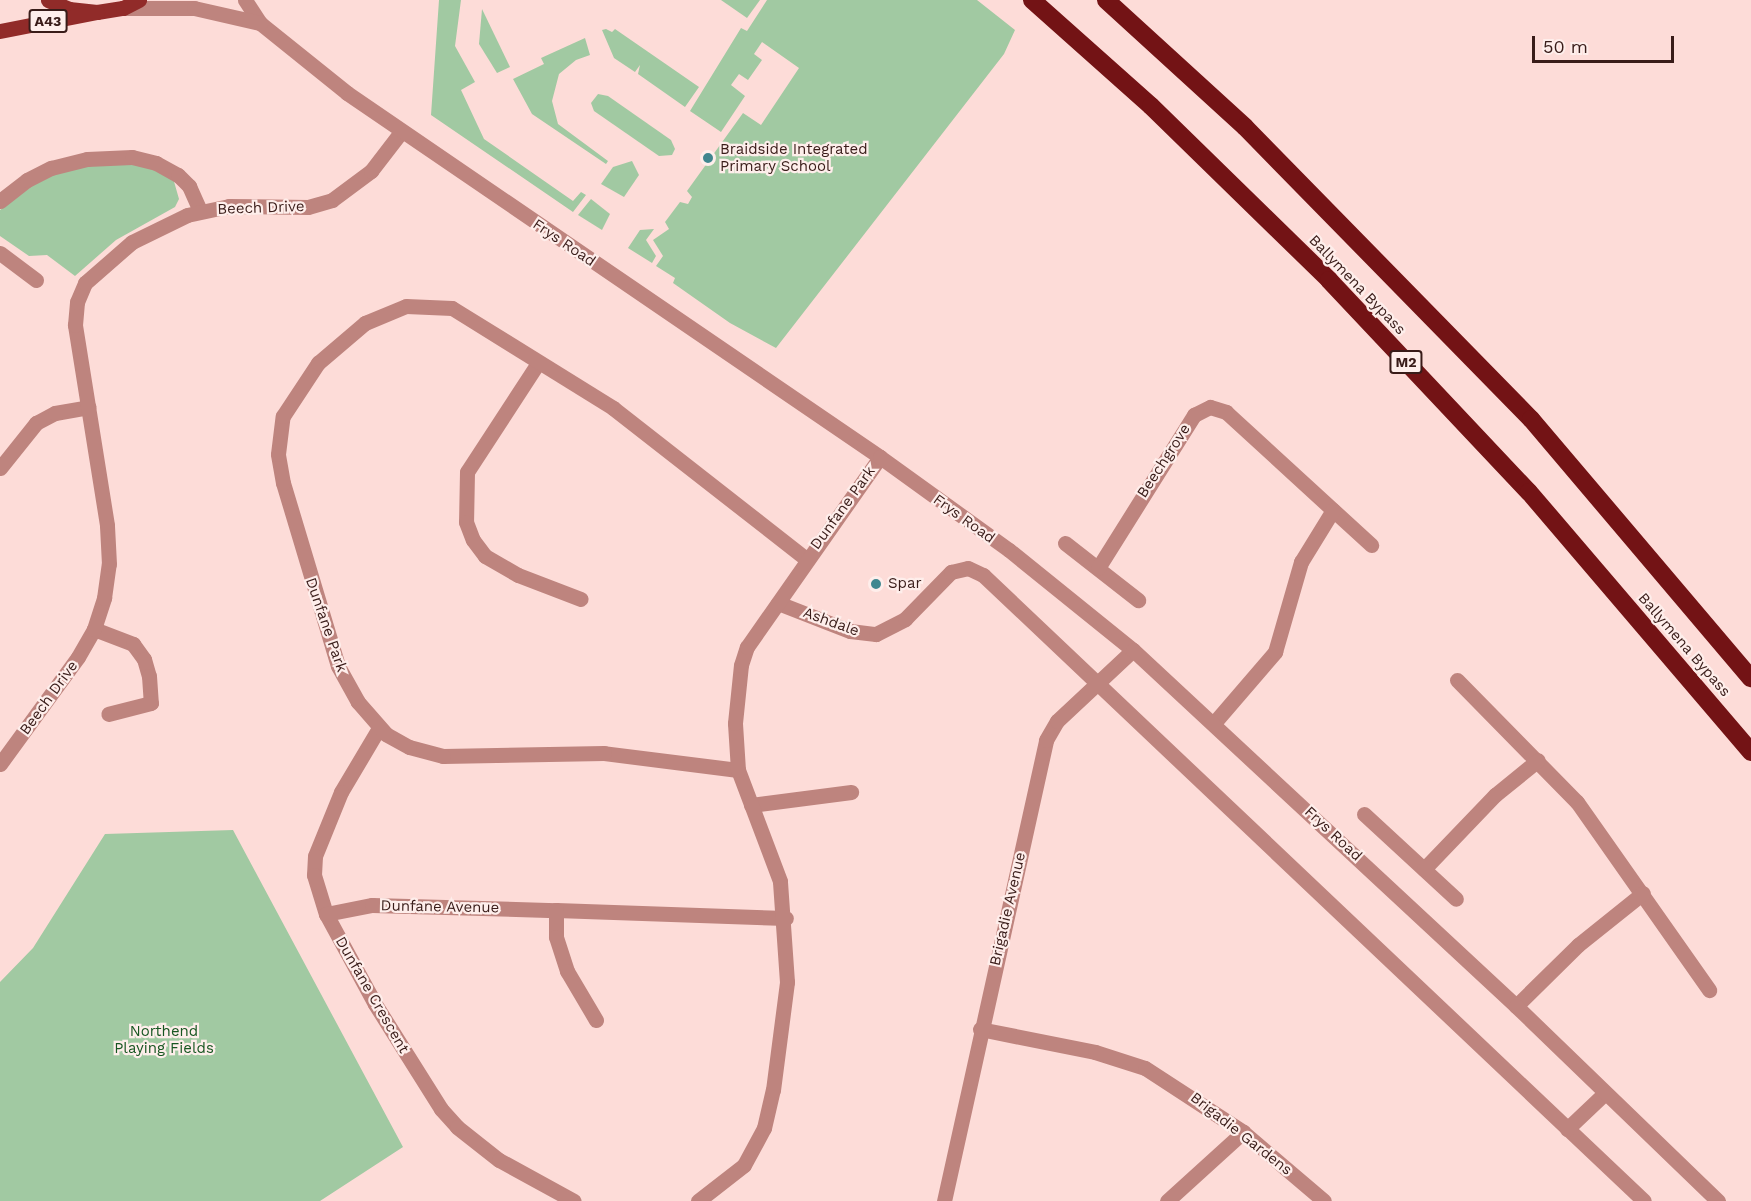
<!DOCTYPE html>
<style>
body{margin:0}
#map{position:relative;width:1751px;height:1201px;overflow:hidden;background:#fddcd8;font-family:"Work Sans",sans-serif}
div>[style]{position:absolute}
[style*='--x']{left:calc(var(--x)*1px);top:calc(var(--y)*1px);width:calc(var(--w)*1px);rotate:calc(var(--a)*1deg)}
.green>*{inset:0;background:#a1c9a2}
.minor>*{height:15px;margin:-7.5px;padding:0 7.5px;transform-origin:7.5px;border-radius:7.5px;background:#be847e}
.tertiary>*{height:15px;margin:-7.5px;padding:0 7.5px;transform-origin:7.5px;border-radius:7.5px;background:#be847e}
.primary>*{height:15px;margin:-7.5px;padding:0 7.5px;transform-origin:7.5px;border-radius:7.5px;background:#912b29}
.motorway>*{height:18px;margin:-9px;padding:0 9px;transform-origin:9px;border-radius:9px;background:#731315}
.dots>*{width:16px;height:16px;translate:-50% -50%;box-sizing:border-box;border:3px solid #feeeeb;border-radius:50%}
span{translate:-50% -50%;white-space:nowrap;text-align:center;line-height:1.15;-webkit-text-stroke:4.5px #feeeeb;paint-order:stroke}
.shield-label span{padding:2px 4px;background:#feeeeb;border:2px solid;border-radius:4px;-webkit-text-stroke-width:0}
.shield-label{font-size:14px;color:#391c19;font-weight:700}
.poi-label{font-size:15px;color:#391c19}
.left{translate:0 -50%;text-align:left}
.street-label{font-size:15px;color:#391c19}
.park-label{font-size:15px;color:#175621}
.scale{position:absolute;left:1532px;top:36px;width:142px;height:27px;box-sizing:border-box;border:3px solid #391c19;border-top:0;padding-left:8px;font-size:18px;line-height:21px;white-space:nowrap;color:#391c19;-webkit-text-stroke:4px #feeeeb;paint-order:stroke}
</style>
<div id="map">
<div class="green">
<i style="clip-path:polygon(439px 0,461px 0,455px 46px,475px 82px,461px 90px,484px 139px,573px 201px,581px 192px,586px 195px,573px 212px,431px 115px)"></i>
<i style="clip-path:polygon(721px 0,760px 0,747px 18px)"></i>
<i style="clip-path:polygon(767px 0,977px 0,1015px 30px,1004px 54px,776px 348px,730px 323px,673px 283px,675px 278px,656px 266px,663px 256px,653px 240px,669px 229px,665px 222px,680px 202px,688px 204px,692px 197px,687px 191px,743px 113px,761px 125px,799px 68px,762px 42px,754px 54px,762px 60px,748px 80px,739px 74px,731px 85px,745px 96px,721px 132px,690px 111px,741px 28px,747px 31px)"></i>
<i style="clip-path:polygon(482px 9px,510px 67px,497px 73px,479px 44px)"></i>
<i style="clip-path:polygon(606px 29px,612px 32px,615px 29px,699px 87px,685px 107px,638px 74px,640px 65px,635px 72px,614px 58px,602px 30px)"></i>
<i style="clip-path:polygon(585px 38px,590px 55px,576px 60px,559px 74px,552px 101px,558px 124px,608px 161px,606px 164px,532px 114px,513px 79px,544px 64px,541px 58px)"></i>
<i style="clip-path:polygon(598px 94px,608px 96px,671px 140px,675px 149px,672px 155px,659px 156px,594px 111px,591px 103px)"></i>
<i style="clip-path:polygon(632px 161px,639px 175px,624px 197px,601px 184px,613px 167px)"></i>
<i style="clip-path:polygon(134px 162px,173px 178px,179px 199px,175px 207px,116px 240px,75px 276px,47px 255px,29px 256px,0 236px,0 210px,30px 184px,66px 167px)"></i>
<i style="clip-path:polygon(591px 199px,610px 214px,602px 230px,578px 215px)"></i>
<i style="clip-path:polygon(654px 229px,646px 240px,656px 256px,652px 263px,628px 248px,640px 230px)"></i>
<i style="clip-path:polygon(233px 830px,403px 1147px,320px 1201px,0 1201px,0 982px,33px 948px,105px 834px)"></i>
</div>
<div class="minor">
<i style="--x:0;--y:201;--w:34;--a:-38"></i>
<i style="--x:27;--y:180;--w:27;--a:-27"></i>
<i style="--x:51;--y:168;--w:37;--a:-14"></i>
<i style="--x:87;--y:159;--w:45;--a:-2.5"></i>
<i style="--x:132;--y:157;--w:25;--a:14"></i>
<i style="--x:156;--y:163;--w:25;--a:29"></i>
<i style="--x:178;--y:175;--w:16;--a:45"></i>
<i style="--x:189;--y:186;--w:27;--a:66"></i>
<i style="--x:0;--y:253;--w:45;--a:36.9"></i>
<i style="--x:538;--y:363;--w:130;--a:123.1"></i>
<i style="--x:467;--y:472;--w:50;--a:91.1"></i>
<i style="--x:466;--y:522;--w:19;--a:69"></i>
<i style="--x:473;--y:540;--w:20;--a:53"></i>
<i style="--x:485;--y:556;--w:38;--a:30"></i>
<i style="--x:518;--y:575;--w:67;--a:20.9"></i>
<i style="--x:0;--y:468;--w:58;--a:-51.3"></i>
<i style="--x:36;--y:423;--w:21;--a:-28"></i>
<i style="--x:55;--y:413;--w:34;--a:-10"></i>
<i style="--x:1065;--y:543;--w:93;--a:38"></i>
<i style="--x:1098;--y:568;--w:181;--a:-57.9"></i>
<i style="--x:1194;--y:415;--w:18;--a:-27"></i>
<i style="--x:1210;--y:407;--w:17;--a:17"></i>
<i style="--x:1226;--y:412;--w:197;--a:42.5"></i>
<i style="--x:778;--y:603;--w:77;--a:21.3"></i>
<i style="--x:850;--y:631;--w:26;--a:7"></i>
<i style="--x:876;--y:634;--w:33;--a:-27"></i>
<i style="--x:905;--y:619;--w:66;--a:-45.6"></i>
<i style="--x:951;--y:572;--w:17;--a:-13"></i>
<i style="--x:968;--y:568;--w:17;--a:25"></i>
<i style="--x:983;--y:575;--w:910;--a:43.44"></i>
<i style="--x:94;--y:629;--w:42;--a:21"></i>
<i style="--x:133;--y:644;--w:19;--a:54"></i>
<i style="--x:144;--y:659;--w:18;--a:74"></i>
<i style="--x:149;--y:676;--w:27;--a:86"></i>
<i style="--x:151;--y:703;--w:44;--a:165.7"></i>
<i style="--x:1457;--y:680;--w:171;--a:45.5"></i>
<i style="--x:1577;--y:802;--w:230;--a:54.9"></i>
<i style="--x:1214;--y:723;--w:94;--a:-49.3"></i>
<i style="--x:1275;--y:652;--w:94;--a:-73.9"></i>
<i style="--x:1301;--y:562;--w:61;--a:-58.4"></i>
<i style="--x:379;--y:728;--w:74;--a:120.7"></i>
<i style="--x:341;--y:792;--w:69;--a:112.1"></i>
<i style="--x:315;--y:856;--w:19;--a:93"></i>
<i style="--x:314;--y:875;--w:41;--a:72.9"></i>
<i style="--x:326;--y:914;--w:102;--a:61.4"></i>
<i style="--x:375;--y:1004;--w:124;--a:57.8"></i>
<i style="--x:441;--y:1109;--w:24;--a:48"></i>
<i style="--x:457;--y:1127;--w:53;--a:38.2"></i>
<i style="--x:499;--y:1160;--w:85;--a:28.7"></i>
<i style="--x:0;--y:764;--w:132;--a:-53.9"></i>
<i style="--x:78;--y:657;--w:32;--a:-60"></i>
<i style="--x:94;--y:629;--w:33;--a:-72"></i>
<i style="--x:104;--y:598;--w:34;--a:-82"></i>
<i style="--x:109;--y:564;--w:39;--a:-93"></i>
<i style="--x:107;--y:525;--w:203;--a:-99.1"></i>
<i style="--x:75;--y:325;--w:23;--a:-85"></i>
<i style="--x:77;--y:302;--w:21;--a:-67"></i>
<i style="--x:85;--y:283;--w:62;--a:-41.1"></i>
<i style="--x:132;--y:242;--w:61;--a:-26.1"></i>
<i style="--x:187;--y:215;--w:43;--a:-12.1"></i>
<i style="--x:229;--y:206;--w:79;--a:0.7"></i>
<i style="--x:308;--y:207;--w:25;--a:-16"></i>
<i style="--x:332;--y:200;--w:49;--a:-36.6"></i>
<i style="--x:371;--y:171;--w:49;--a:-52.4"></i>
<i style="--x:738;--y:770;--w:135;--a:-172.8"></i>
<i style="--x:604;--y:753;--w:161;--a:178.9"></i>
<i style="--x:443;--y:756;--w:35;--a:-165"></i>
<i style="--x:409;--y:747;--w:26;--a:-151"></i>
<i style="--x:386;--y:734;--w:43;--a:-131.2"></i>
<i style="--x:358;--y:702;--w:41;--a:-119.1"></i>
<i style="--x:338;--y:666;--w:191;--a:-106.7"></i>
<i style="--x:283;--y:483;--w:29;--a:-100"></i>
<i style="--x:278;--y:454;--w:38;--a:-83"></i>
<i style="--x:283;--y:416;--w:64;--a:-56.6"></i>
<i style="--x:318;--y:363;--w:62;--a:-40.4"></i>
<i style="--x:365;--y:323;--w:44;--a:-22.5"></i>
<i style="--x:406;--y:306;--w:46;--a:2.5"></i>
<i style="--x:452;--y:308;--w:190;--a:31.8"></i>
<i style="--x:613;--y:408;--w:245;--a:38"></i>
<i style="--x:751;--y:805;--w:101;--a:-7.4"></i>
<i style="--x:1364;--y:814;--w:125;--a:42.7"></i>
<i style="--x:1424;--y:869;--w:103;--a:-46.2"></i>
<i style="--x:1495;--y:795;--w:55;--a:-39.1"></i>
<i style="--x:556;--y:910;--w:230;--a:2"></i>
<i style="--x:326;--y:914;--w:47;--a:-11.1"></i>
<i style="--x:372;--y:905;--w:184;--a:1.6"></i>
<i style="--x:556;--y:910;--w:27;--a:90"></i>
<i style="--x:556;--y:937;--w:36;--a:72"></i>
<i style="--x:567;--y:971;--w:57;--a:59.4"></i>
<i style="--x:1516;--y:1006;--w:87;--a:-44.5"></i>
<i style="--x:1578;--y:945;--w:83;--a:-38.7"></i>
<i style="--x:980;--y:1029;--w:117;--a:11.3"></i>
<i style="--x:1095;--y:1052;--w:52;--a:17.7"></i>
<i style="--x:1145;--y:1068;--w:117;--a:33.1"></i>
<i style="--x:1243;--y:1132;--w:106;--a:40.4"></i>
<i style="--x:1567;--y:1129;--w:52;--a:-43.5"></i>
<i style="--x:698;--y:1201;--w:58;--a:-38"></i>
<i style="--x:744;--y:1165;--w:42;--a:-61.6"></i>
<i style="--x:764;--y:1128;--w:39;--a:-77"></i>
<i style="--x:773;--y:1090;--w:109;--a:-82.6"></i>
<i style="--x:787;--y:982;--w:101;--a:-94"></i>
<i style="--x:780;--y:881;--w:119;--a:-110.7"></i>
<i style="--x:738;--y:770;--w:47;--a:-93.7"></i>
<i style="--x:735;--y:723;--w:58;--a:-84.1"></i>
<i style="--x:741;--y:665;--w:19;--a:-72"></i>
<i style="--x:747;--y:647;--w:232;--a:-55"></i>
<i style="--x:944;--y:1201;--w:472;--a:-77.5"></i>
<i style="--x:1046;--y:740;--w:22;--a:-60"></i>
<i style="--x:1057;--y:721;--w:104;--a:-43.1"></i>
<i style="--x:1167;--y:1201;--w:103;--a:-42.2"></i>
</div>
<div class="tertiary">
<i style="--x:245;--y:0;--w:27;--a:57"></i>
<i style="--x:260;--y:23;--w:112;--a:38.8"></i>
<i style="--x:347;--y:93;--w:645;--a:34.33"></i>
<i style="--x:880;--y:457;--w:159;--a:35.8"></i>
<i style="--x:1009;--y:550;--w:159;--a:38.9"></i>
<i style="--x:1133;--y:650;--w:523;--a:42.91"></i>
<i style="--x:1516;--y:1006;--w:281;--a:44"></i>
<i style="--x:123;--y:8;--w:71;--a:0"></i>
<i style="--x:194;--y:8;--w:68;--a:12.8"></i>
</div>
<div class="primary">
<i style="--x:48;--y:0;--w:23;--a:23"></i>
<i style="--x:69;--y:9;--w:28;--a:6"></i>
<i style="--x:97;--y:12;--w:26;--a:-9"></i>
<i style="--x:123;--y:8;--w:18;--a:-27"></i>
<i style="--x:0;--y:31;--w:99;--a:-11.1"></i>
</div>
<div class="motorway">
<i style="--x:1032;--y:0;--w:159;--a:41.7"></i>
<i style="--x:1151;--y:106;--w:249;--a:44.3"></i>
<i style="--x:1329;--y:280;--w:291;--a:46.7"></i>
<i style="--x:1529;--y:492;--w:342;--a:49.5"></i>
<i style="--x:1106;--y:0;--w:188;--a:42.4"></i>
<i style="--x:1245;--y:127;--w:409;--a:45.6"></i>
<i style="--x:1531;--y:419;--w:340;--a:49.7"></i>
</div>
<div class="dots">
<i style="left:708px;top:158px;background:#40878f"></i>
<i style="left:876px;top:584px;background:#40878f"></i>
</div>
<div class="shield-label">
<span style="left:48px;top:21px">A43</span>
<span style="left:1406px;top:362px">M2</span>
</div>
<div class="poi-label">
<span class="left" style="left:720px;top:158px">Braidside Integrated<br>Primary School</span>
<span class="left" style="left:888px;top:584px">Spar</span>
</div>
<div class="street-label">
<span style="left:261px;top:208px;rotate:-2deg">Beech Drive</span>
<span style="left:564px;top:243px;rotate:34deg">Frys Road</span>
<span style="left:1357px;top:285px;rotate:46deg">Ballymena Bypass</span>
<span style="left:1164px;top:461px;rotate:-57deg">Beechgrove</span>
<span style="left:843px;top:508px;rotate:-54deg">Dunfane Park</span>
<span style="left:964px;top:519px;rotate:36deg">Frys Road</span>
<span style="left:831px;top:622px;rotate:20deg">Ashdale</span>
<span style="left:326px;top:625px;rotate:71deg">Dunfane Park</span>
<span style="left:1684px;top:645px;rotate:49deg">Ballymena Bypass</span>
<span style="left:49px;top:698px;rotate:-54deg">Beech Drive</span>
<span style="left:1333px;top:834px;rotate:43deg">Frys Road</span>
<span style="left:440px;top:907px;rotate:1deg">Dunfane Avenue</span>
<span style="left:1008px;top:909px;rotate:-77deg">Brigadie Avenue</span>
<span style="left:372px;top:995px;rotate:60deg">Dunfane Crescent</span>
<span style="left:1241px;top:1134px;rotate:38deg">Brigadie Gardens</span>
</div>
<div class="park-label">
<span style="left:164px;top:1040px">Northend<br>Playing Fields</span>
</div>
<div class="scale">50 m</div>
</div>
